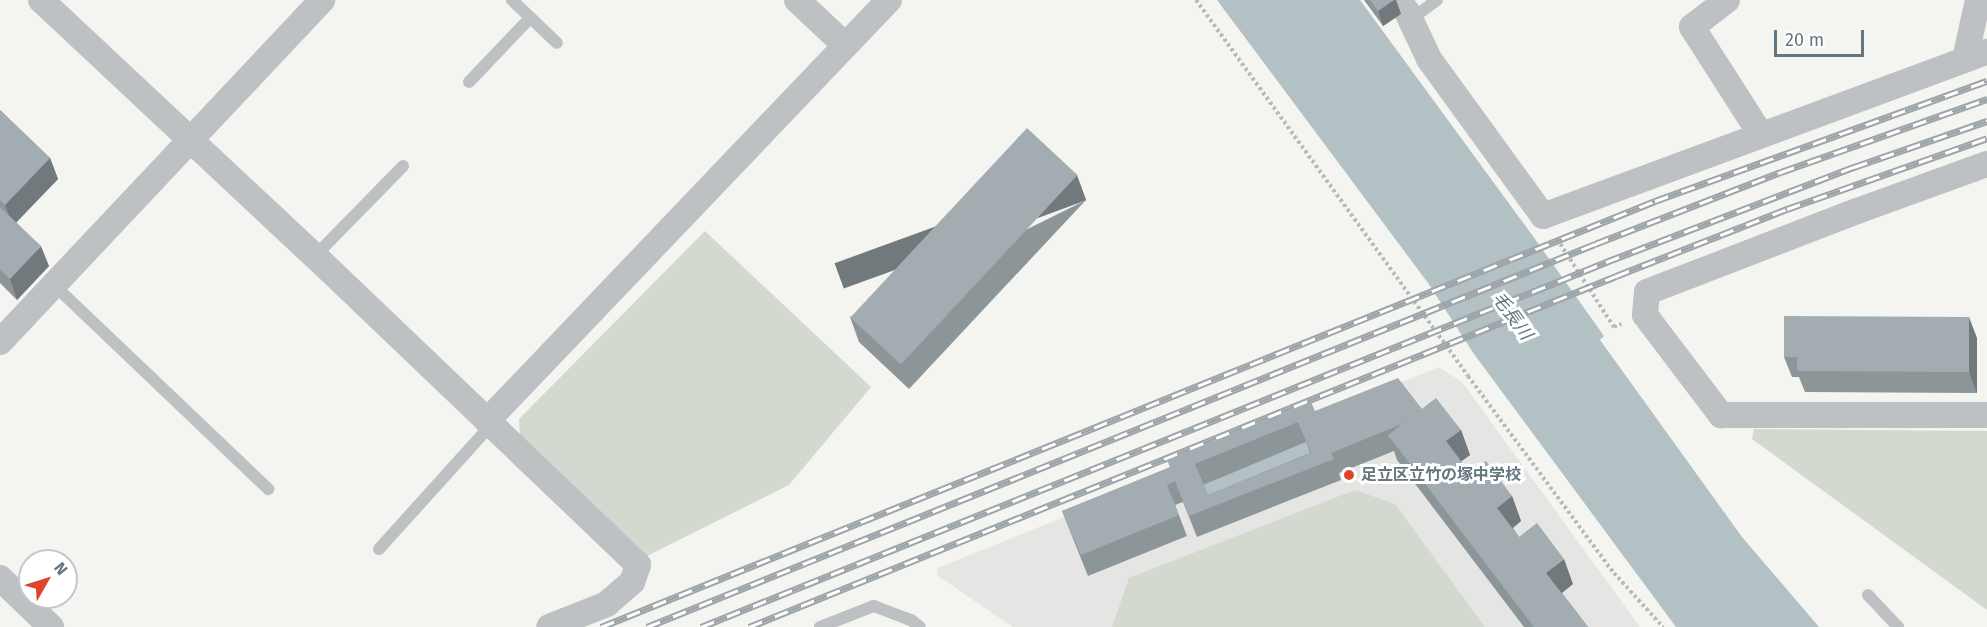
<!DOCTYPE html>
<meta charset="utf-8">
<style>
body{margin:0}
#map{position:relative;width:1987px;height:627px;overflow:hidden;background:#f4f4f0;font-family:"Fira Sans","Noto Sans JP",sans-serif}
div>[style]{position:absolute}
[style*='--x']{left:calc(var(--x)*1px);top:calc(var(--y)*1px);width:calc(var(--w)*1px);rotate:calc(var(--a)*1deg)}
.built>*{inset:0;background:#e5e5e4}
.green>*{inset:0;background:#d4d9d0}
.water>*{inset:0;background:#b4c1c4;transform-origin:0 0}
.path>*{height:4px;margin-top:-2px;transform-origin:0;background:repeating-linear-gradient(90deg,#b7babc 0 3px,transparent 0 6px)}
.lane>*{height:12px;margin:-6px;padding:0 6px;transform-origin:6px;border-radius:6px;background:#bdc1c4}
.street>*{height:26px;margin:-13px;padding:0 13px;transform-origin:13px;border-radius:13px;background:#bdc1c4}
.rail>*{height:7px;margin-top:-3.5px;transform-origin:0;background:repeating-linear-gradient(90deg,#fff 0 14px,#9ea5a9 0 28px);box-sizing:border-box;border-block:2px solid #9ea5a9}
.wall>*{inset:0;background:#8c9598}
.shaded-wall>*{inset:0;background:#72797c;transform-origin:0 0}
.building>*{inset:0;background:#a3adb1;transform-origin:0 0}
.dots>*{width:16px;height:16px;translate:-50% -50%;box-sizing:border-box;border:3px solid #fff;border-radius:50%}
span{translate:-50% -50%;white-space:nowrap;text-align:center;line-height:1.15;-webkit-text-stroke:6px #fff;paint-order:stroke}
.poi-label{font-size:16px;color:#647680;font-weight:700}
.left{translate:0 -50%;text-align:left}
.water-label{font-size:18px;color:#60777e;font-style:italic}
.north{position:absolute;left:18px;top:549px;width:60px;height:60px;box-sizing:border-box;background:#fff;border:2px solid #c1c8cc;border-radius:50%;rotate:51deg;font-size:16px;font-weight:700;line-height:24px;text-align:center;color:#647680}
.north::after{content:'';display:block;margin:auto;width:21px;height:27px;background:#db472a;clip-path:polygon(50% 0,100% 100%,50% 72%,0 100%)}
.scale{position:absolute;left:1774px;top:30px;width:90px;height:27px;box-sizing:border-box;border:3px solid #647680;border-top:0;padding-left:8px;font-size:18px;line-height:21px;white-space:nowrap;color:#647680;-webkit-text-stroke:4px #fff;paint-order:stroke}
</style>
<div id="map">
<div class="built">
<i style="clip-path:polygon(1439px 367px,1462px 382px,1640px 627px,1013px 627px,938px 576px,937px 568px)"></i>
</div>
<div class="green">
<i style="clip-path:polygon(705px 231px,871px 387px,789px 485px,647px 556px,520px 438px,519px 419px)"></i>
<i style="clip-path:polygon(1754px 429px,1987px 431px,1987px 610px,1752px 439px)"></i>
<i style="clip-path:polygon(1355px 490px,1395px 504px,1485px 627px,1112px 627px,1129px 578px)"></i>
</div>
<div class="water">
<i style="clip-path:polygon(1217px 0,1360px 0,1535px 239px,1604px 336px,1600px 340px,1742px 537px,1819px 627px,1676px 627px,1474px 354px,1428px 283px)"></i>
<i style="left:1306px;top:442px;width:35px;height:113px;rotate:68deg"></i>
</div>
<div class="path">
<i style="--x:1196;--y:0;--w:464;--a:54.1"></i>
<i style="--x:1468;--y:376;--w:245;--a:53.5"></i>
<i style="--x:1614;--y:573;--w:73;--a:47.8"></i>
<i style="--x:1557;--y:239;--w:105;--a:57.1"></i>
<i style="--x:1614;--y:327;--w:8;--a:-23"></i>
</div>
<div class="lane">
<i style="--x:512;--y:0;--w:62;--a:43.7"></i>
<i style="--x:1411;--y:19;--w:32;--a:-36"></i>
<i style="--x:469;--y:82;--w:88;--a:-46.4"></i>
<i style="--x:315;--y:256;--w:126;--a:-45.6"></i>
<i style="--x:54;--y:285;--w:296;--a:43.6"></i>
<i style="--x:379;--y:549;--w:167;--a:-47.9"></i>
<i style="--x:1868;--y:595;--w:44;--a:46.8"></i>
<i style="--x:820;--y:627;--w:58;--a:-21.3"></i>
<i style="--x:874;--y:606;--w:40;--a:21"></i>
<i style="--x:911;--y:620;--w:11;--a:38"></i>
</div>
<div class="street">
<i style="--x:41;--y:0;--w:375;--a:43.1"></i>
<i style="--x:315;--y:256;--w:447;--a:43.7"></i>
<i style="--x:638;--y:565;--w:18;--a:109"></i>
<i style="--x:632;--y:582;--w:33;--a:139"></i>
<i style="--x:607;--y:604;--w:62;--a:158.4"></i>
<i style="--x:797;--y:0;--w:66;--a:43.2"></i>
<i style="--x:1399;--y:0;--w:14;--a:56"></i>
<i style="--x:1407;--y:12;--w:52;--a:64.9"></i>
<i style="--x:1429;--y:59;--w:194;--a:54"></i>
<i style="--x:1543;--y:216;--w:473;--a:-20.3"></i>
<i style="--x:1727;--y:0;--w:44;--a:142.4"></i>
<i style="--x:1692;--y:27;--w:128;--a:57.4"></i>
<i style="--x:1965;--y:59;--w:60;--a:-77.6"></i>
<i style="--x:1987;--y:164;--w:138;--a:160.1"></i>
<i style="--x:1857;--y:211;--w:225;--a:158.9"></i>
<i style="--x:1647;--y:292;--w:23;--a:95"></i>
<i style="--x:1645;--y:315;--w:126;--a:52.8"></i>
<i style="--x:1721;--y:415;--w:266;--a:0"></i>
<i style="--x:0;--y:342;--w:470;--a:-46.7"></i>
<i style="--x:487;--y:421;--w:582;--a:-46.32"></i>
<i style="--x:0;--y:578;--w:71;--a:43.9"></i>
</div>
<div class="rail">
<i style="--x:601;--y:627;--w:1137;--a:-22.01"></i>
<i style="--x:1655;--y:201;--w:353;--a:-19.9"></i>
<i style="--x:647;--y:627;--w:1022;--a:-22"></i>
<i style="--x:1595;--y:244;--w:199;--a:-21.2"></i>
<i style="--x:1781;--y:172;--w:219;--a:-19.5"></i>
<i style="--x:701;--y:627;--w:976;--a:-21.96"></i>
<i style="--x:1606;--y:262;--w:266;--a:-21"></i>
<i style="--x:1854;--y:167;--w:141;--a:-19.1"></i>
<i style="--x:749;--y:627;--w:935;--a:-22.04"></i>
<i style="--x:1616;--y:276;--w:184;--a:-21.4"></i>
<i style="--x:1787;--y:209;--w:212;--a:-19.5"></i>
</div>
<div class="wall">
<i style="clip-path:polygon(1364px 0,1396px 0,1401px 14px,1383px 26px)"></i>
<i style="clip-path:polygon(0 110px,50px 158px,58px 179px,16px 222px,49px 266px,17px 300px,0 283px)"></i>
<i style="clip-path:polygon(1086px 200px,909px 389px,859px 342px,850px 317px)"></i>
<i style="clip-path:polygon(1977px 338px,1977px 393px,1805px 392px,1799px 377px,1792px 377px,1784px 357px)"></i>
<i style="clip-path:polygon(evenodd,1422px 409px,1461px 430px,1470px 455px,1461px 461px,1470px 473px,1512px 496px,1521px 521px,1513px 528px,1519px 537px,1573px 584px,1562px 593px,1588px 627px,1524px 627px,1397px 460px,1394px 451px,1339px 473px,1341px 480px,1197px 537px,1183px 502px,1175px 505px,1187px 536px,1088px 576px,1062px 511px,1315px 411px,1422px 409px,1306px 442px,1310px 453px,1208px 495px,1203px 485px,1306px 442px)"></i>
</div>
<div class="shaded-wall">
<i style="clip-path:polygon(1394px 0,1396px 0,1401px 14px,1383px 26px,1378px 11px)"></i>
<i style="clip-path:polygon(50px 158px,58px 179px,13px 226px,5px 205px)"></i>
<i style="left:1077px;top:175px;width:27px;height:258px;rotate:70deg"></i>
<i style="clip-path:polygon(41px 246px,49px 266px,17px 300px,10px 279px)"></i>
<i style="clip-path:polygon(1969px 317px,1977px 338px,1977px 393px,1969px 372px)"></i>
<i style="clip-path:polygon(1461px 430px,1470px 455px,1455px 466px,1446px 441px)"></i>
<i style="clip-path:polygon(1512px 496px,1521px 521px,1506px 533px,1497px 508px)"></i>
<i style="clip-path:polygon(1564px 559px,1573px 584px,1555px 598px,1546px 573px)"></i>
</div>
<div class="building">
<i style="clip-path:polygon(1370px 0,1394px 0,1378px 11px)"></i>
<i style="clip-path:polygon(0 110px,50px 158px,5px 205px,0 200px)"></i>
<i style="left:1027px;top:128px;width:69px;height:259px;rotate:43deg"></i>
<i style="clip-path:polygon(0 207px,41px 246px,10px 279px,0 270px)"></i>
<i style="clip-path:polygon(1784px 316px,1969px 317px,1969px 372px,1797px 371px,1797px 357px,1784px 357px)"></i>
<i style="clip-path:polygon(evenodd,1398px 378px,1422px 409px,1402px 424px,1331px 453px,1334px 459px,1189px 516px,1175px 481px,1167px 485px,1179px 515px,1081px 555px,1062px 511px,1170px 467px,1167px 460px,1311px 402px,1315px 411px,1398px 378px,1298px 422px,1311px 453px,1208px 495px,1195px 464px,1298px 422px)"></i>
<i style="clip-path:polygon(1436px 398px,1461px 430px,1446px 441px,1470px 473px,1486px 461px,1512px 496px,1497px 508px,1519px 537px,1537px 523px,1564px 559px,1546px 573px,1588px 627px,1534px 627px,1388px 435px)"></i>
</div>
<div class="dots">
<i style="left:1349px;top:475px;background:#db472a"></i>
</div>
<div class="poi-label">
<span class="left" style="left:1361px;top:475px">足立区立竹の塚中学校</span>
</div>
<div class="water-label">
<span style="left:1512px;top:316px;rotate:54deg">毛長川</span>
</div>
<div class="north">N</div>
<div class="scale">20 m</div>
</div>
